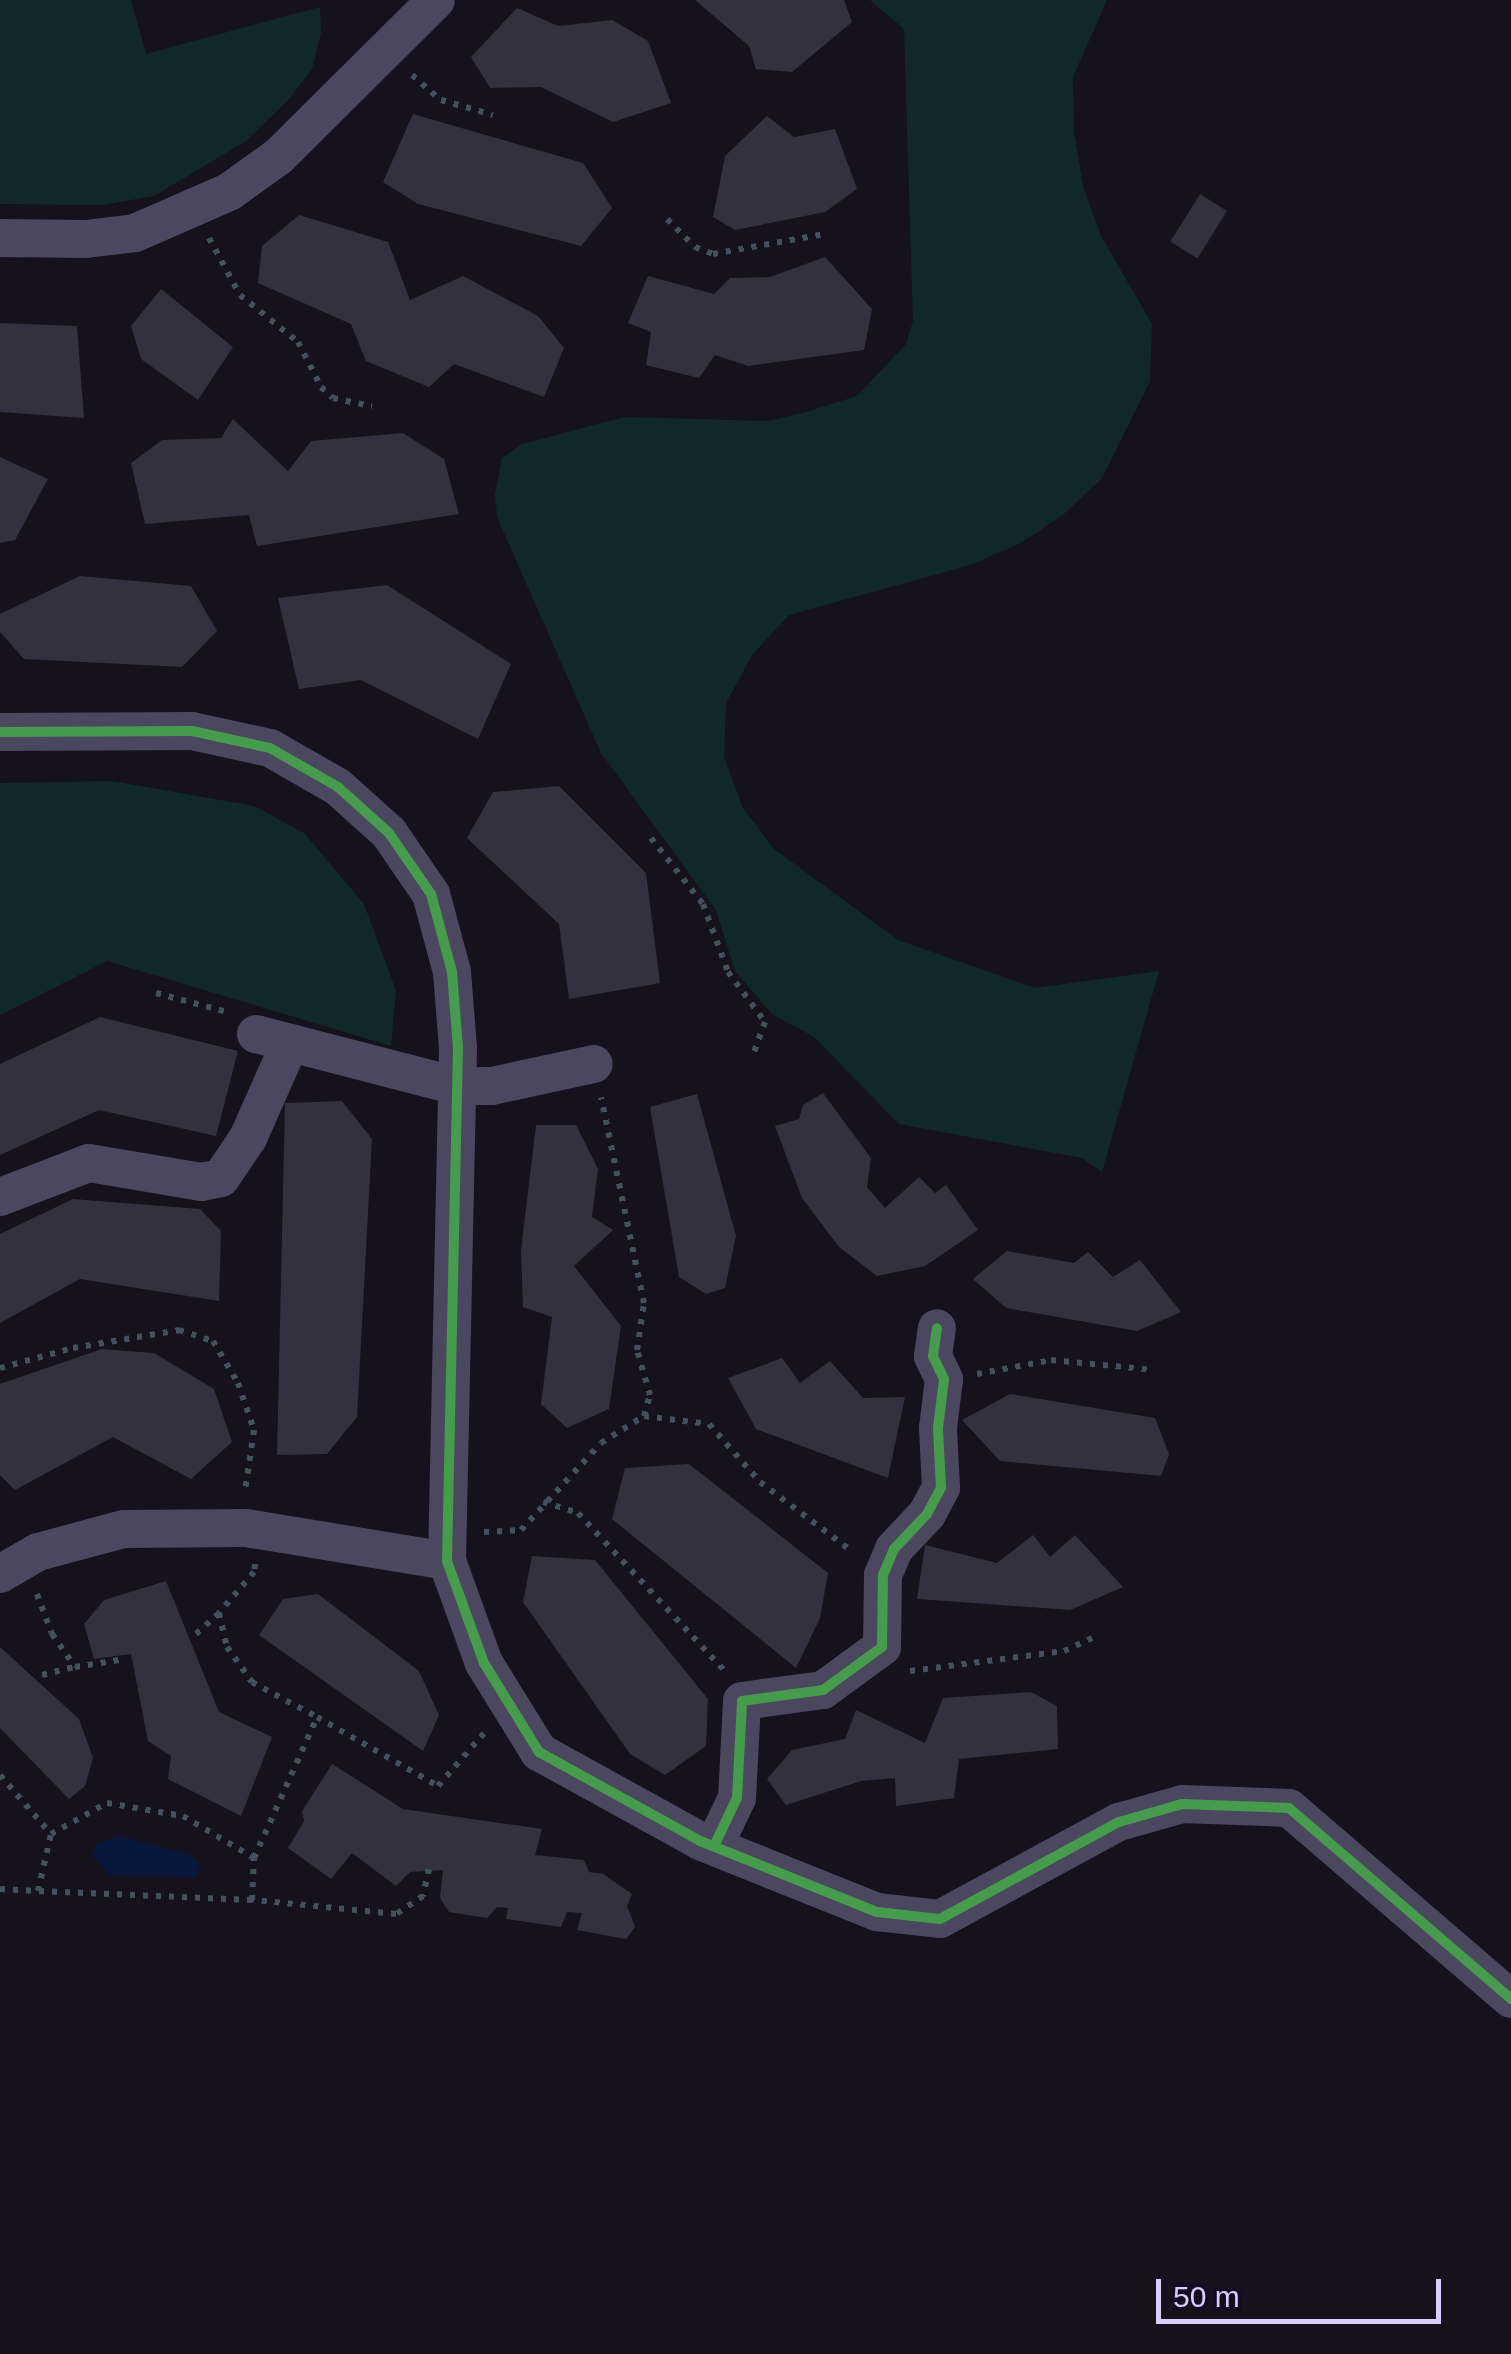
<!DOCTYPE html>
<style>
body{margin:0}
#map{position:relative;width:1511px;height:2354px;overflow:hidden;background:#15121d;font-family:Arial,sans-serif}
div>[style]{position:absolute}
[style*='--x']{left:calc(var(--x)*1px);top:calc(var(--y)*1px);width:calc(var(--w)*1px);rotate:calc(var(--a)*1deg)}
.green>*{inset:0;background:#11282a}
.water>*{inset:0;background:#0a173d}
.building>*{inset:0;background:#33303f;transform-origin:0 0}
.path>*{height:6px;margin-top:-3px;transform-origin:0;background:repeating-linear-gradient(90deg,#45505e 0 5px,transparent 0 13px)}
.minor>*{height:38px;margin:-19px;padding:0 19px;transform-origin:19px;border-radius:19px;background:#4b475e}
.cycleway>*{height:10px;margin:-5px;padding:0 5px;transform-origin:5px;border-radius:5px;background:#469c4c}
span{translate:-50% -50%;white-space:nowrap;text-align:center;line-height:1.15;-webkit-text-stroke:8px #130d22;paint-order:stroke}
.scale{position:absolute;left:1156px;top:2279px;width:285px;height:45px;box-sizing:border-box;border:5px solid #d9cfff;border-top:0;padding-left:12px;font-size:30px;line-height:35px;white-space:nowrap;color:#d9cfff;-webkit-text-stroke:8px #130d22;paint-order:stroke}
</style>
<div id="map">
<div class="green">
<i style="clip-path:polygon(0 0,131px 0,146px 54px,320px 7px,321px 33px,312px 69px,289px 99px,246px 141px,154px 196px,103px 205px,0 204px)"></i>
<i style="clip-path:polygon(870px 0,1107px 0,1073px 77px,1074px 131px,1083px 186px,1101px 236px,1152px 324px,1150px 381px,1102px 478px,1064px 514px,1021px 543px,970px 565px,789px 615px,752px 655px,726px 703px,724px 757px,743px 808px,774px 849px,898px 940px,1035px 988px,1159px 971px,1102px 1172px,1082px 1158px,899px 1124px,814px 1037px,772px 1014px,735px 971px,716px 910px,601px 753px,497px 517px,495px 494px,502px 458px,522px 444px,625px 417px,768px 421px,803px 413px,857px 396px,906px 344px,913px 321px,904px 29px)"></i>
<i style="clip-path:polygon(112px 781px,254px 806px,304px 833px,364px 904px,396px 991px,391px 1046px,107px 961px,0 1015px,0 783px)"></i>
</div>
<div class="water">
<i style="clip-path:polygon(119px 1836px,192px 1855px,200px 1867px,196px 1877px,110px 1875px,93px 1857px,97px 1844px)"></i>
</div>
<div class="building">
<i style="clip-path:polygon(695px 0,844px 0,852px 22px,792px 72px,756px 69px,749px 46px)"></i>
<i style="clip-path:polygon(517px 8px,558px 26px,612px 20px,648px 41px,671px 103px,613px 122px,541px 87px,490px 88px,471px 57px)"></i>
<i style="clip-path:polygon(413px 114px,583px 163px,612px 208px,581px 246px,418px 204px,383px 182px)"></i>
<i style="clip-path:polygon(767px 116px,794px 137px,835px 129px,857px 189px,825px 212px,735px 230px,713px 217px,725px 156px)"></i>
<i style="left:1200px;top:194px;width:32px;height:56px;rotate:32deg"></i>
<i style="clip-path:polygon(299px 215px,388px 242px,410px 300px,463px 276px,538px 316px,564px 348px,544px 397px,454px 364px,429px 387px,366px 361px,351px 324px,258px 283px,262px 246px)"></i>
<i style="clip-path:polygon(825px 257px,872px 309px,864px 350px,748px 366px,715px 355px,699px 378px,646px 365px,651px 332px,628px 323px,648px 276px,714px 294px,730px 278px,770px 277px)"></i>
<i style="clip-path:polygon(161px 289px,233px 347px,198px 400px,141px 359px,131px 326px)"></i>
<i style="clip-path:polygon(0 323px,77px 326px,84px 418px,0 412px)"></i>
<i style="clip-path:polygon(233px 419px,288px 471px,311px 441px,403px 433px,444px 459px,459px 514px,257px 546px,249px 515px,145px 524px,131px 463px,162px 440px,221px 438px)"></i>
<i style="clip-path:polygon(0 457px,48px 479px,15px 540px,0 543px)"></i>
<i style="clip-path:polygon(80px 576px,191px 586px,217px 631px,182px 667px,24px 659px,0 632px,0 614px)"></i>
<i style="clip-path:polygon(387px 585px,511px 664px,478px 739px,361px 680px,299px 689px,278px 598px)"></i>
<i style="clip-path:polygon(559px 786px,646px 873px,660px 983px,569px 999px,559px 924px,467px 838px,493px 792px)"></i>
<i style="clip-path:polygon(100px 1017px,238px 1051px,216px 1136px,99px 1110px,0 1155px,0 1064px)"></i>
<i style="clip-path:polygon(823px 1093px,871px 1158px,867px 1187px,885px 1208px,919px 1177px,935px 1193px,946px 1185px,978px 1230px,925px 1266px,877px 1276px,839px 1247px,802px 1198px,775px 1126px,799px 1119px,803px 1105px)"></i>
<i style="clip-path:polygon(697px 1094px,736px 1236px,725px 1288px,706px 1294px,679px 1277px,650px 1107px)"></i>
<i style="clip-path:polygon(342px 1101px,372px 1139px,357px 1417px,327px 1454px,277px 1455px,285px 1103px)"></i>
<i style="clip-path:polygon(536px 1125px,576px 1125px,598px 1169px,592px 1217px,613px 1230px,574px 1266px,621px 1326px,609px 1409px,567px 1428px,541px 1404px,552px 1317px,523px 1307px,521px 1250px)"></i>
<i style="clip-path:polygon(73px 1199px,200px 1209px,221px 1231px,219px 1301px,80px 1279px,0 1323px,0 1234px)"></i>
<i style="clip-path:polygon(1007px 1251px,1074px 1263px,1088px 1252px,1113px 1277px,1140px 1260px,1181px 1312px,1137px 1331px,1006px 1308px,973px 1279px)"></i>
<i style="clip-path:polygon(102px 1349px,154px 1353px,214px 1389px,232px 1442px,191px 1479px,113px 1437px,15px 1490px,0 1475px,0 1384px)"></i>
<i style="clip-path:polygon(782px 1358px,800px 1383px,830px 1361px,863px 1398px,905px 1397px,888px 1478px,756px 1429px,728px 1378px)"></i>
<i style="clip-path:polygon(1010px 1394px,1155px 1418px,1169px 1454px,1161px 1476px,1000px 1461px,962px 1420px)"></i>
<i style="clip-path:polygon(689px 1464px,828px 1573px,820px 1618px,796px 1668px,612px 1519px,625px 1468px)"></i>
<i style="clip-path:polygon(1033px 1535px,1050px 1557px,1075px 1535px,1123px 1587px,1070px 1610px,917px 1599px,925px 1545px,997px 1563px)"></i>
<i style="clip-path:polygon(532px 1556px,595px 1560px,708px 1699px,706px 1746px,665px 1775px,630px 1754px,523px 1602px)"></i>
<i style="clip-path:polygon(166px 1581px,219px 1712px,272px 1737px,241px 1816px,168px 1779px,171px 1756px,148px 1741px,131px 1654px,94px 1659px,84px 1624px,104px 1600px)"></i>
<i style="clip-path:polygon(318px 1594px,419px 1671px,439px 1715px,423px 1751px,259px 1635px,283px 1599px)"></i>
<i style="clip-path:polygon(0 1647px,79px 1719px,93px 1758px,85px 1786px,69px 1799px,0 1728px)"></i>
<i style="clip-path:polygon(1031px 1692px,1057px 1706px,1058px 1749px,959px 1759px,954px 1798px,896px 1806px,895px 1778px,861px 1781px,786px 1805px,767px 1779px,792px 1750px,845px 1739px,856px 1710px,925px 1743px,943px 1698px)"></i>
<i style="clip-path:polygon(332px 1764px,403px 1809px,542px 1829px,535px 1855px,584px 1860px,589px 1872px,603px 1874px,632px 1894px,627px 1906px,635px 1927px,626px 1939px,577px 1930px,582px 1913px,567px 1912px,561px 1927px,506px 1919px,508px 1908px,497px 1907px,487px 1918px,449px 1912px,440px 1898px,443px 1870px,410px 1872px,396px 1886px,352px 1853px,331px 1879px,288px 1848px,304px 1821px,302px 1811px)"></i>
</div>
<div class="path">
<i style="--x:412;--y:75;--w:38;--a:41"></i>
<i style="--x:441;--y:100;--w:54;--a:16.1"></i>
<i style="--x:667;--y:219;--w:40;--a:45"></i>
<i style="--x:695;--y:247;--w:19;--a:21"></i>
<i style="--x:713;--y:254;--w:113;--a:-10.2"></i>
<i style="--x:209;--y:238;--w:65;--a:61.5"></i>
<i style="--x:240;--y:295;--w:75;--a:39"></i>
<i style="--x:298;--y:342;--w:51;--a:62.9"></i>
<i style="--x:321;--y:387;--w:16;--a:43"></i>
<i style="--x:333;--y:398;--w:40;--a:12"></i>
<i style="--x:651;--y:838;--w:84;--a:51.8"></i>
<i style="--x:703;--y:904;--w:72;--a:69.8"></i>
<i style="--x:728;--y:972;--w:62;--a:53.5"></i>
<i style="--x:765;--y:1022;--w:33;--a:110"></i>
<i style="--x:156;--y:993;--w:73;--a:15"></i>
<i style="--x:0;--y:1368;--w:76;--a:-15.3"></i>
<i style="--x:73;--y:1348;--w:108;--a:-9.6"></i>
<i style="--x:179;--y:1330;--w:36;--a:18"></i>
<i style="--x:213;--y:1341;--w:49;--a:59.2"></i>
<i style="--x:238;--y:1383;--w:50;--a:71.2"></i>
<i style="--x:254;--y:1430;--w:62;--a:98.4"></i>
<i style="--x:977;--y:1374;--w:75;--a:-10.7"></i>
<i style="--x:1051;--y:1360;--w:103;--a:5.5"></i>
<i style="--x:644;--y:1416;--w:65;--a:7"></i>
<i style="--x:709;--y:1424;--w:77;--a:48.7"></i>
<i style="--x:760;--y:1482;--w:116;--a:37"></i>
<i style="--x:543;--y:1502;--w:37;--a:17"></i>
<i style="--x:578;--y:1513;--w:217;--a:47.1"></i>
<i style="--x:484;--y:1532;--w:37;--a:-3"></i>
<i style="--x:521;--y:1530;--w:118;--a:-47.4"></i>
<i style="--x:601;--y:1443;--w:51;--a:-32.1"></i>
<i style="--x:644;--y:1416;--w:22;--a:-74"></i>
<i style="--x:650;--y:1395;--w:47;--a:-106.1"></i>
<i style="--x:637;--y:1350;--w:48;--a:-81.5"></i>
<i style="--x:644;--y:1303;--w:210;--a:-101.8"></i>
<i style="--x:255;--y:1564;--w:8;--a:97"></i>
<i style="--x:254;--y:1572;--w:54;--a:130.5"></i>
<i style="--x:219;--y:1613;--w:35;--a:77"></i>
<i style="--x:227;--y:1647;--w:43;--a:54.5"></i>
<i style="--x:252;--y:1682;--w:74;--a:28.3"></i>
<i style="--x:37;--y:1594;--w:43;--a:69.4"></i>
<i style="--x:52;--y:1634;--w:40;--a:55.1"></i>
<i style="--x:75;--y:1667;--w:51;--a:-9.1"></i>
<i style="--x:196;--y:1634;--w:31;--a:-42"></i>
<i style="--x:910;--y:1671;--w:155;--a:-7.4"></i>
<i style="--x:1064;--y:1651;--w:38;--a:-25"></i>
<i style="--x:42;--y:1675;--w:34;--a:-14"></i>
<i style="--x:0;--y:1775;--w:78;--a:49.2"></i>
<i style="--x:429;--y:1869;--w:28;--a:103"></i>
<i style="--x:423;--y:1896;--w:32;--a:146"></i>
<i style="--x:396;--y:1914;--w:145;--a:-174.4"></i>
<i style="--x:252;--y:1900;--w:42;--a:-87.3"></i>
<i style="--x:254;--y:1858;--w:154;--a:-65.9"></i>
<i style="--x:317;--y:1717;--w:139;--a:29.7"></i>
<i style="--x:438;--y:1786;--w:70;--a:-49"></i>
<i style="--x:0;--y:1889;--w:38;--a:3"></i>
<i style="--x:252;--y:1900;--w:214;--a:-177.6"></i>
<i style="--x:38;--y:1891;--w:58;--a:-77.2"></i>
<i style="--x:51;--y:1834;--w:64;--a:-29"></i>
<i style="--x:107;--y:1803;--w:77;--a:9.7"></i>
<i style="--x:183;--y:1816;--w:82;--a:30.6"></i>
</div>
<div class="minor">
<i style="--x:0;--y:238;--w:86;--a:0.7"></i>
<i style="--x:86;--y:239;--w:49;--a:-7"></i>
<i style="--x:135;--y:233;--w:103;--a:-23.6"></i>
<i style="--x:229;--y:192;--w:62;--a:-35.8"></i>
<i style="--x:279;--y:156;--w:221;--a:-44.8"></i>
<i style="--x:0;--y:732;--w:192;--a:-0.3"></i>
<i style="--x:192;--y:731;--w:80;--a:12.3"></i>
<i style="--x:270;--y:748;--w:78;--a:29.8"></i>
<i style="--x:338;--y:787;--w:69;--a:42"></i>
<i style="--x:389;--y:833;--w:74;--a:55.5"></i>
<i style="--x:431;--y:894;--w:81;--a:74.9"></i>
<i style="--x:452;--y:972;--w:76;--a:85.5"></i>
<i style="--x:458;--y:1048;--w:513;--a:91.23"></i>
<i style="--x:447;--y:1561;--w:109;--a:70.1"></i>
<i style="--x:484;--y:1663;--w:105;--a:58.3"></i>
<i style="--x:539;--y:1752;--w:184;--a:28.9"></i>
<i style="--x:700;--y:1841;--w:191;--a:21.9"></i>
<i style="--x:877;--y:1912;--w:63;--a:6.3"></i>
<i style="--x:940;--y:1919;--w:204;--a:-28.5"></i>
<i style="--x:1119;--y:1822;--w:66;--a:-15.9"></i>
<i style="--x:1182;--y:1804;--w:107;--a:2.1"></i>
<i style="--x:1289;--y:1808;--w:293;--a:40.7"></i>
<i style="--x:256;--y:1034;--w:208;--a:14.5"></i>
<i style="--x:457;--y:1086;--w:35;--a:0"></i>
<i style="--x:492;--y:1086;--w:104;--a:-12.2"></i>
<i style="--x:0;--y:1197;--w:95;--a:-20.9"></i>
<i style="--x:89;--y:1163;--w:114;--a:9.6"></i>
<i style="--x:201;--y:1182;--w:20;--a:-11"></i>
<i style="--x:221;--y:1178;--w:48;--a:-56"></i>
<i style="--x:248;--y:1138;--w:104;--a:-66.1"></i>
<i style="--x:0;--y:1574;--w:44;--a:-30.1"></i>
<i style="--x:38;--y:1552;--w:89;--a:-15"></i>
<i style="--x:124;--y:1529;--w:122;--a:-0.5"></i>
<i style="--x:246;--y:1528;--w:204;--a:9.3"></i>
<i style="--x:714;--y:1846;--w:53;--a:-64.4"></i>
<i style="--x:737;--y:1798;--w:97;--a:-87"></i>
<i style="--x:742;--y:1701;--w:82;--a:-7.7"></i>
<i style="--x:823;--y:1690;--w:73;--a:-36.1"></i>
<i style="--x:882;--y:1647;--w:72;--a:-89.2"></i>
<i style="--x:883;--y:1575;--w:28;--a:-67"></i>
<i style="--x:894;--y:1549;--w:48;--a:-46.7"></i>
<i style="--x:927;--y:1514;--w:30;--a:-62"></i>
<i style="--x:941;--y:1488;--w:60;--a:-92.9"></i>
<i style="--x:938;--y:1428;--w:49;--a:-83"></i>
<i style="--x:944;--y:1379;--w:25;--a:-116"></i>
<i style="--x:933;--y:1356;--w:28;--a:-82"></i>
</div>
<div class="cycleway">
<i style="--x:0;--y:732;--w:192;--a:-0.3"></i>
<i style="--x:192;--y:731;--w:80;--a:12.3"></i>
<i style="--x:270;--y:748;--w:78;--a:29.8"></i>
<i style="--x:338;--y:787;--w:69;--a:42"></i>
<i style="--x:389;--y:833;--w:74;--a:55.5"></i>
<i style="--x:431;--y:894;--w:81;--a:74.9"></i>
<i style="--x:452;--y:972;--w:76;--a:85.5"></i>
<i style="--x:458;--y:1048;--w:513;--a:91.23"></i>
<i style="--x:447;--y:1561;--w:109;--a:70.1"></i>
<i style="--x:484;--y:1663;--w:105;--a:58.3"></i>
<i style="--x:539;--y:1752;--w:184;--a:28.9"></i>
<i style="--x:700;--y:1841;--w:191;--a:21.9"></i>
<i style="--x:877;--y:1912;--w:63;--a:6.3"></i>
<i style="--x:940;--y:1919;--w:204;--a:-28.5"></i>
<i style="--x:1119;--y:1822;--w:66;--a:-15.9"></i>
<i style="--x:1182;--y:1804;--w:107;--a:2.1"></i>
<i style="--x:1289;--y:1808;--w:293;--a:40.7"></i>
<i style="--x:714;--y:1846;--w:53;--a:-64.4"></i>
<i style="--x:737;--y:1798;--w:97;--a:-87"></i>
<i style="--x:742;--y:1701;--w:82;--a:-7.7"></i>
<i style="--x:823;--y:1690;--w:73;--a:-36.1"></i>
<i style="--x:882;--y:1647;--w:72;--a:-89.2"></i>
<i style="--x:883;--y:1575;--w:28;--a:-67"></i>
<i style="--x:894;--y:1549;--w:48;--a:-46.7"></i>
<i style="--x:927;--y:1514;--w:30;--a:-62"></i>
<i style="--x:941;--y:1488;--w:60;--a:-92.9"></i>
<i style="--x:938;--y:1428;--w:49;--a:-83"></i>
<i style="--x:944;--y:1379;--w:25;--a:-116"></i>
<i style="--x:933;--y:1356;--w:28;--a:-82"></i>
</div>
<div class="scale">50 m</div>
</div>
